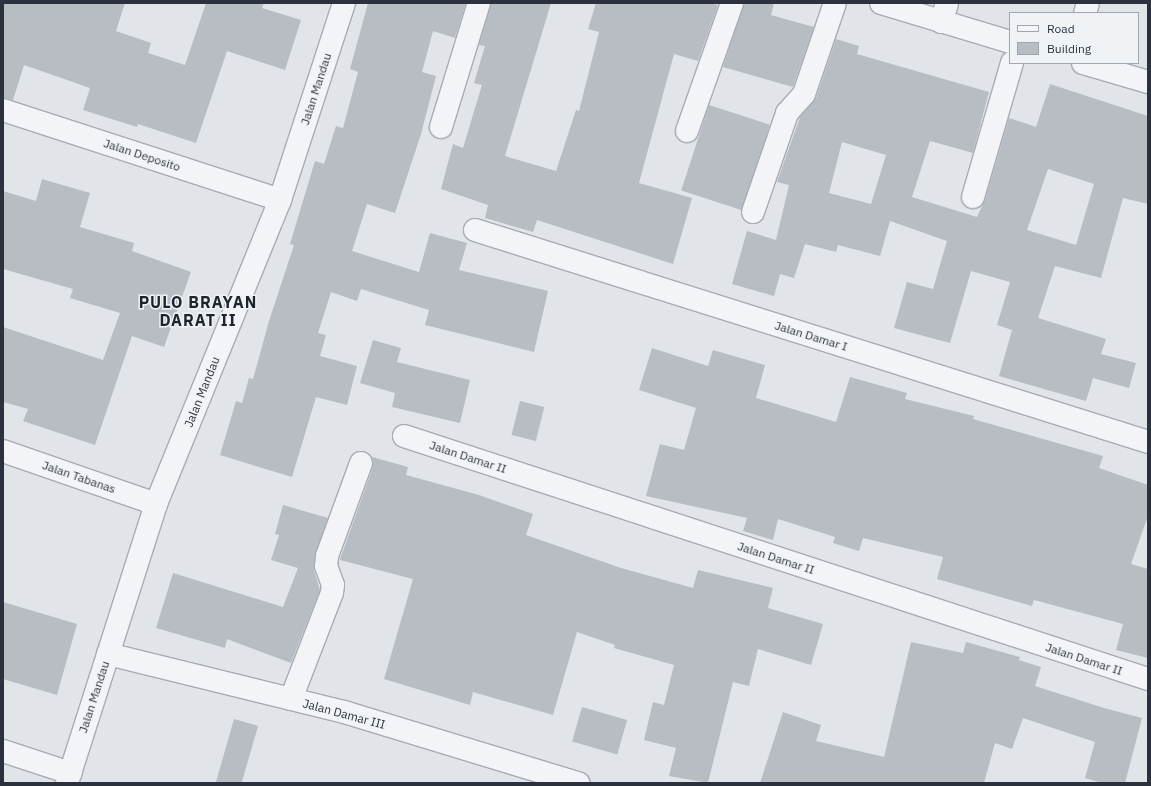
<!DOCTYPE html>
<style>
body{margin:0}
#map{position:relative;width:1151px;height:786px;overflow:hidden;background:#e1e4e8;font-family:"IBM Plex Sans",sans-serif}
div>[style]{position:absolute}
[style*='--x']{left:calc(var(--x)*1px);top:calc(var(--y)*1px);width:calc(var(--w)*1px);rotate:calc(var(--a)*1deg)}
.building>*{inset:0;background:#b8bdc4;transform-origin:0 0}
.roads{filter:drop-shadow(1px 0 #a7abb2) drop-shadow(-1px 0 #a7abb2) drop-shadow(0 1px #a7abb2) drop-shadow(0 -1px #a7abb2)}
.minor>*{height:22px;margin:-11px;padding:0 11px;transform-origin:11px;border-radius:11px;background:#f3f4f7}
span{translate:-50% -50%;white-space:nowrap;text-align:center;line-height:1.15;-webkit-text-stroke:3px #f0f3f6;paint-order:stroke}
.street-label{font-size:12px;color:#2b323e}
.district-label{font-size:16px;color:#1d232f;font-weight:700;letter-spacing:1px}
.frame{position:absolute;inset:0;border:4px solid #2b323e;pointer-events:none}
.legend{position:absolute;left:1009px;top:12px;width:130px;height:52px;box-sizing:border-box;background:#f0f3f6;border:1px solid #a1a6ac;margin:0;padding:5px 7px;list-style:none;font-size:12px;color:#2b323e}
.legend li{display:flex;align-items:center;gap:8px;height:20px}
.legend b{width:20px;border:1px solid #a1a6ac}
</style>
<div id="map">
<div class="building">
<i style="clip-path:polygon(3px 3px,125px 3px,116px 31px,151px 43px,148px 53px,185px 65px,206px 3px,264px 3px,262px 8px,301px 20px,285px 70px,227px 51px,196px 143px,138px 124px,137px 127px,83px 110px,90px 88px,24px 65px,13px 100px,3px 98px)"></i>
<i style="clip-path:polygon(368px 3px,466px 3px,455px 38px,433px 31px,422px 72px,436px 76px,421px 134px,395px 213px,367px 204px,352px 251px,419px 272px,430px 233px,467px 243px,459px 270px,548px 291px,534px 352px,425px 325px,429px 310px,361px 289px,357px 301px,331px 292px,318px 333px,326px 335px,320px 356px,357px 366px,347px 405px,316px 397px,292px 477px,220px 455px,236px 401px,242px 403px,249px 378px,253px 379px,269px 321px,294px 245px,290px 244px,315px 161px,324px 164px,336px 126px,343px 128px,358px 72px,350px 69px)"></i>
<i style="clip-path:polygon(491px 3px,551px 3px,505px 156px,556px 171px,576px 110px,579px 111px,599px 32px,588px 29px,596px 3px,710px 3px,718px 5px,698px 61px,674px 54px,639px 183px,692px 198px,673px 264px,537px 220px,533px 232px,485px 218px,488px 205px,441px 189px,453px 144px,463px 148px,482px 85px,474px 83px,485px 46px,479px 45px)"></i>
<i style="clip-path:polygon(744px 3px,774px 3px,771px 15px,814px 27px,793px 87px,723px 67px)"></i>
<i style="clip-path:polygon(evenodd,836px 39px,859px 46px,857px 54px,989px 92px,973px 153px,930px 141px,912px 197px,977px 217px,985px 200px,1009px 118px,1036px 127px,1050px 84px,1148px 116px,1148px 204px,1123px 198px,1101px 278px,1055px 266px,1038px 318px,1106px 339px,1101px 354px,1136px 363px,1129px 388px,1093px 378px,1086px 401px,999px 376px,1012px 330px,997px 325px,1010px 282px,971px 271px,950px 343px,894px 328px,907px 282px,933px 289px,947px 241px,890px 221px,880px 256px,838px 245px,836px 252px,805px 244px,794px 278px,780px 274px,774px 296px,732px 284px,747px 231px,776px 240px,789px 185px,777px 182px,800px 117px,816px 98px,836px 39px,842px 142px,886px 155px,871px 204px,829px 193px,842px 142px,836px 39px,1048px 169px,1094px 184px,1076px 245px,1027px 230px,1048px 169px)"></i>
<i style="left:709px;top:105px;width:64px;height:90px;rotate:18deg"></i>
<i style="clip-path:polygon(42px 179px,90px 193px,80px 227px,134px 243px,132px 251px,191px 272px,164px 347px,132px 336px,95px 445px,23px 421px,28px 409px,3px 402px,3px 327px,103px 360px,120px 313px,70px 298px,73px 289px,3px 269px,3px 191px,36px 201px)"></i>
<i style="clip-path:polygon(373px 340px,401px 348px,397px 362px,470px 380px,460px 423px,392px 407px,395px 393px,360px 383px)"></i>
<i style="clip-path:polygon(652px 348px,708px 366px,713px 350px,765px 365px,756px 398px,836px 422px,850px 377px,907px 393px,905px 399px,974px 416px,973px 419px,1103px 456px,1099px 468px,1148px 485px,1148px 516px,1131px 564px,1148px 569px,1148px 658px,1116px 650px,1123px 624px,1034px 600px,1032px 606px,937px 579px,943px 557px,863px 538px,859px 551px,833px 543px,835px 537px,778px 519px,773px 540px,743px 531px,747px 518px,646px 496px,660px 444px,684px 450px,696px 408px,639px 390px)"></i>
<i style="left:520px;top:401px;width:25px;height:35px;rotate:14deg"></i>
<i style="clip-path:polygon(372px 457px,408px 467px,406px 475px,479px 495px,533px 514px,526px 535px,621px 568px,693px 588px,698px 570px,773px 588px,768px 608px,823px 624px,811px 665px,758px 649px,749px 686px,733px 682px,708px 783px,669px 776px,676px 748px,644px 740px,653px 702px,664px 705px,674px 665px,614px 648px,615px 645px,577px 632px,553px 715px,473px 692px,470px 705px,384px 679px,413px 579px,340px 560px,339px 562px,373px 467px)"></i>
<i style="clip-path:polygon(283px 505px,328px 518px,315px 555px,314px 570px,320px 590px,291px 663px,227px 639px,225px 648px,156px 628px,173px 573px,283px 607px,298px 568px,271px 560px,279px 535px,275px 534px)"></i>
<i style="clip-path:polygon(3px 602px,77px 624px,57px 695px,3px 679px)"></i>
<i style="clip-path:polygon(911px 642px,963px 653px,966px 642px,1020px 657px,1019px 660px,1041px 667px,1035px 686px,1104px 708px,1142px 718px,1125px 783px,1102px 783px,1085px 778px,1095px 742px,1023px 718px,1012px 749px,995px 743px,984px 783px,760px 783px,783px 712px,821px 725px,816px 741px,884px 757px)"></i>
<i style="left:582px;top:707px;width:47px;height:36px;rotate:16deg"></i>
<i style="left:234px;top:719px;width:25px;height:67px;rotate:16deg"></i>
</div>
<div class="roads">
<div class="minor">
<i style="--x:881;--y:3;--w:135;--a:16.8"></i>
<i style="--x:1085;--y:13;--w:10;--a:-73"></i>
<i style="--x:941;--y:22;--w:20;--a:-72"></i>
<i style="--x:1083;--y:63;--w:68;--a:16.3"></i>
<i style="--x:3;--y:110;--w:291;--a:18"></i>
<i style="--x:441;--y:127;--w:130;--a:-73"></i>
<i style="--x:687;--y:131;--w:136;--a:-70.6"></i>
<i style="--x:973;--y:197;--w:140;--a:-73.8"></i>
<i style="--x:753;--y:212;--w:105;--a:-71"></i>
<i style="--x:787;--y:113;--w:25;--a:-48"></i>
<i style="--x:804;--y:94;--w:96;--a:-71.2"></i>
<i style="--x:475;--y:230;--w:706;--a:17.48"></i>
<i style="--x:404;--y:436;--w:783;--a:18.09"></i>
<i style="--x:3;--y:451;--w:162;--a:19.1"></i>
<i style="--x:108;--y:654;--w:243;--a:13.8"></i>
<i style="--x:344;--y:712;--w:245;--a:16.9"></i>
<i style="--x:291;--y:699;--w:114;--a:-68.9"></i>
<i style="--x:332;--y:593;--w:8;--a:-83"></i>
<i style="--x:333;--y:585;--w:20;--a:-110"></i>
<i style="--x:326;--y:566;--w:10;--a:-84"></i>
<i style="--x:327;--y:556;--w:99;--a:-69.9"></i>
<i style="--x:3;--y:751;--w:71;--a:18.2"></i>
<i style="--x:67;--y:783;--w:293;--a:-72.3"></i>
<i style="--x:156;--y:504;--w:328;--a:-67.8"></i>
<i style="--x:280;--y:200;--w:207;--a:-72"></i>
</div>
</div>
<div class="street-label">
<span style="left:316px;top:89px;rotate:-72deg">Jalan Mandau</span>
<span style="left:142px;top:155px;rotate:18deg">Jalan Deposito</span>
<span style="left:811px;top:336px;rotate:17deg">Jalan Damar I</span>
<span style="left:202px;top:392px;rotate:-68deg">Jalan Mandau</span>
<span style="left:468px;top:457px;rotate:18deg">Jalan Damar II</span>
<span style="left:79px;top:477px;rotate:19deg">Jalan Tabanas</span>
<span style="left:776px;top:558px;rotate:18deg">Jalan Damar II</span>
<span style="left:1084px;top:659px;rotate:18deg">Jalan Damar II</span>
<span style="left:94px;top:697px;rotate:-72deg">Jalan Mandau</span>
<span style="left:344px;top:714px;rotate:15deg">Jalan Damar III</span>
</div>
<div class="district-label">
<span style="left:198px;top:311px">PULO BRAYAN<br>DARAT II</span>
</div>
<div class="frame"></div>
<ul class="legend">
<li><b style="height:5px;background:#f3f4f7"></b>Road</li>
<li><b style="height:11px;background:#b8bdc4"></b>Building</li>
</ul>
</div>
